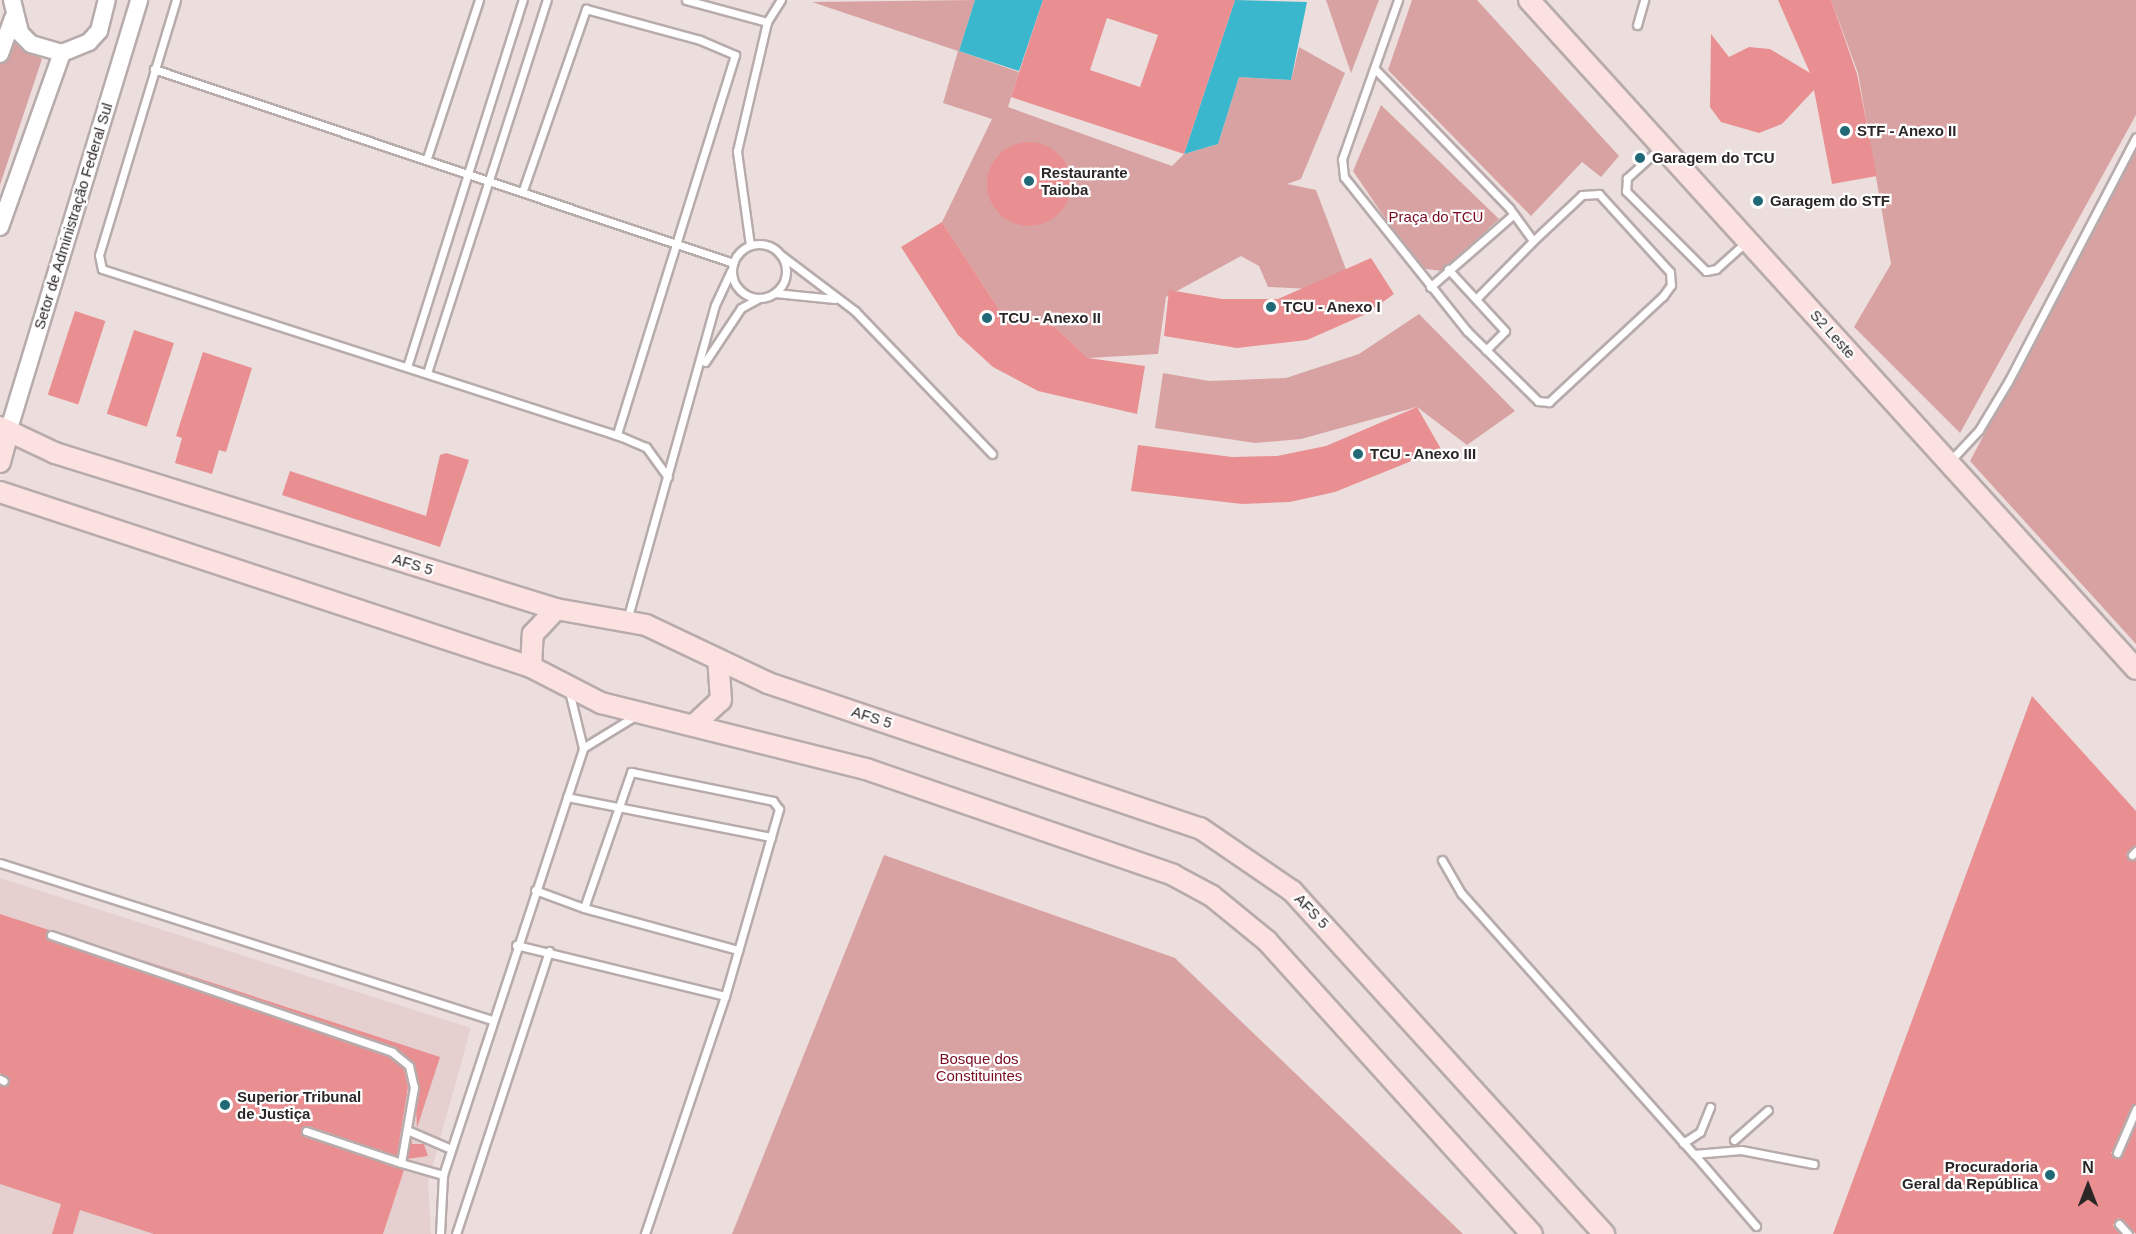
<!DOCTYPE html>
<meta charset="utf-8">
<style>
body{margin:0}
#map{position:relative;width:2136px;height:1234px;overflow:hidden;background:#ebdedd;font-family:Helvetica,sans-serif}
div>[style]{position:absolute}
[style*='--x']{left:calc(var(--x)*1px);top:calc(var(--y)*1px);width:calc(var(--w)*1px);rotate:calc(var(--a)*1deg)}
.built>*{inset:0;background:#e5d0cf}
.green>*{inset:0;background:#d9a2a2}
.water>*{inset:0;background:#3ab6cd}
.building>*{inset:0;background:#e98f91;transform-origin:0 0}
.round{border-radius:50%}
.roads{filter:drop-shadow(2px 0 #b7abab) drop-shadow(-2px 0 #b7abab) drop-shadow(0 2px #b7abab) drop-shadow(0 -2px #b7abab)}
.service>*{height:7px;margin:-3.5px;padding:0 3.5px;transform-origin:3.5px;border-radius:3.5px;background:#fff}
.service>.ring{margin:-3.5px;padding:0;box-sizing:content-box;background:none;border:7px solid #fff;border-radius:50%}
.tertiary>*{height:16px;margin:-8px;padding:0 8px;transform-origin:8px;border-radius:8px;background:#fff}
.secondary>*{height:20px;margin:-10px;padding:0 10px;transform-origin:10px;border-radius:10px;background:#fce1e1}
.dots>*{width:16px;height:16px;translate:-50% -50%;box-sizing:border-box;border:3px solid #fff;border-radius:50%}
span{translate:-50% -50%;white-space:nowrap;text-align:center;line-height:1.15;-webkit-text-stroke:4.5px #fff;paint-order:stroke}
.poi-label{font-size:15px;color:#2c2727;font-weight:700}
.left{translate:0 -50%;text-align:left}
.right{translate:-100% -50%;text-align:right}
.street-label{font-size:15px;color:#2c2727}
.park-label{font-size:15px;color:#790b21}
.north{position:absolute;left:2058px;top:1156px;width:60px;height:60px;-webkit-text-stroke:4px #fff;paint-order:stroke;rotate:0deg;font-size:16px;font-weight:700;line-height:24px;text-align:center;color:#2c2727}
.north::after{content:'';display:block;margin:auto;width:21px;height:27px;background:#2c2727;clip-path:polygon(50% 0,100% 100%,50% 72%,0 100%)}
</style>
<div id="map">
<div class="built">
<i style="clip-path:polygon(0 878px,471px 1028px,428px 1182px,431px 1234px,0 1234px)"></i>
</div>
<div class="green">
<i style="clip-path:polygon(975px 0,959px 51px,1019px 72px,1008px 107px,1172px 166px,1184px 154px,1218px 144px,1239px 77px,1291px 80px,1299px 47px,1345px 73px,1301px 179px,1287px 184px,1316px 190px,1347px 272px,1312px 289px,1268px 287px,1259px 266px,1241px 256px,1166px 297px,1158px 354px,1088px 358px,1055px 327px,999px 309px,942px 222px,992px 119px,943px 103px,958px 51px,812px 2px)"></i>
<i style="clip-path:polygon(1326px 0,1379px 0,1351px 73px)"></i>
<i style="clip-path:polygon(1412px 0,1477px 0,1619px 156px,1601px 177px,1582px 162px,1531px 216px,1388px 70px)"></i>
<i style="clip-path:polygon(1831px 0,2136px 0,2136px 115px,1960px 433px,1854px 327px,1891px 264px,1858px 73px)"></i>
<i style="clip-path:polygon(9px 36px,42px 59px,0 185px,0 63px)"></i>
<i style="clip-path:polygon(1381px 105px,1499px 219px,1442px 271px,1419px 268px,1353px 171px)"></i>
<i style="clip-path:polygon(2136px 149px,2136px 644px,1970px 461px)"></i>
<i style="clip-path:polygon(1419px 314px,1515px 411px,1467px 445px,1417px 407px,1301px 439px,1255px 443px,1155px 428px,1163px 373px,1209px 381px,1286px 378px,1359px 354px)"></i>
<i style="clip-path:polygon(884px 855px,1175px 958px,1463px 1234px,732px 1234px)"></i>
</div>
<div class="water">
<i style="clip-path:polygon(975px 0,1043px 0,1019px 71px,959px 51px)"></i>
<i style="clip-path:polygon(1235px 0,1307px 2px,1291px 80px,1239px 77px,1218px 144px,1184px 154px)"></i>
</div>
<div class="building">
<i style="clip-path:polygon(evenodd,1043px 0,1235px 0,1184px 154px,1011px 97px,1043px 0,1107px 18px,1158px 35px,1140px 87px,1090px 70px,1107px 18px)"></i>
<i style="clip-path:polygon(1778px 0,1831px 0,1857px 74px,1877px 176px,1832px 184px,1814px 90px,1782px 124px,1759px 133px,1721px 122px,1710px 107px,1711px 34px,1729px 57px,1749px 47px,1770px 49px,1810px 73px)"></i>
<i class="round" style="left:987px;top:142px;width:84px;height:84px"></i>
<i style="clip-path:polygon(942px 222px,999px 309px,1055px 327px,1088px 358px,1145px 366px,1137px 414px,1038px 391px,993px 367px,958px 335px,901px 247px)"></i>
<i style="clip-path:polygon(1371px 258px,1394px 294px,1366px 314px,1307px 340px,1237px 348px,1164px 336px,1169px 290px,1222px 299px,1278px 299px)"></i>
<i style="left:75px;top:311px;width:32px;height:88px;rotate:18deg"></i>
<i style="left:134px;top:330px;width:42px;height:88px;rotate:18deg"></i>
<i style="clip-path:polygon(203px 352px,252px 368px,226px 452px,219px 450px,212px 474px,175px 463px,182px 438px,176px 436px)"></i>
<i style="clip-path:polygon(1417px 407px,1441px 449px,1335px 492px,1290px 502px,1242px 504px,1131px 491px,1138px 445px,1232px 457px,1277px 456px,1326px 446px)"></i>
<i style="clip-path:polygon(446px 453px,469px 460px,440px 547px,282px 495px,290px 471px,426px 516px,440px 455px)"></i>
<i style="clip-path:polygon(2032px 696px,2136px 811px,2136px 845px,2126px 854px,2136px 859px,2136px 1103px,2111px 1153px,2121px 1157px,2136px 1123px,2136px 1234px,2118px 1218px,2113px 1225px,2120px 1234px,1833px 1234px)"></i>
<i style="clip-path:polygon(0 914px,49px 930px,49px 940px,389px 1057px,404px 1069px,408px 1087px,397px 1156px,308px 1126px,301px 1130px,304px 1136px,404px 1170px,383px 1234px,154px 1234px,80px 1210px,73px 1234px,52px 1234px,61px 1204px,0 1184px,0 1085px,10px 1081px,0 1073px)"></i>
<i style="clip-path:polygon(130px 956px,440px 1057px,417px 1128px,414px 1065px,395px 1047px)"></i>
<i style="clip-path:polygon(411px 1138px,412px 1144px,424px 1144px,428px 1156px,407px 1159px)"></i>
</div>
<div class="roads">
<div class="service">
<i style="--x:176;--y:0;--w:266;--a:106.8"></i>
<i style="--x:99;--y:255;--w:14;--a:78"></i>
<i style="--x:102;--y:269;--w:546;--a:17.9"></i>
<i style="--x:622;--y:437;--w:26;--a:23"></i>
<i style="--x:646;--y:447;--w:37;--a:54"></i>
<i style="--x:686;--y:0;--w:84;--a:15.2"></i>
<i style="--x:1637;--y:25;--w:26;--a:-74"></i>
<i style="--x:154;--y:69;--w:611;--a:18.52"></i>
<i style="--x:1375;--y:69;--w:194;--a:46"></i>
<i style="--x:1510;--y:209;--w:39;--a:54"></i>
<i style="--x:1533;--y:241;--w:67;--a:-43.2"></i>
<i style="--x:1582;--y:195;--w:17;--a:-3"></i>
<i style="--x:1599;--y:194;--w:105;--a:47.7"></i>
<i style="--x:1670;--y:272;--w:13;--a:86"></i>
<i style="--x:1671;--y:285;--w:14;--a:126"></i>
<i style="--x:1663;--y:296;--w:156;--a:137.1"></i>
<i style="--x:1549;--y:402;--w:11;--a:-175"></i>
<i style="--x:1538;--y:401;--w:100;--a:-135.4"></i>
<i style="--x:1467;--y:331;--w:197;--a:-128.6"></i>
<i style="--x:1344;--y:177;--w:18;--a:-96"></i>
<i style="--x:1342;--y:159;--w:169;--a:-70.6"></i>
<i style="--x:1660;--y:148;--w:45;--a:137.7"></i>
<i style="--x:1627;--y:178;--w:13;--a:94"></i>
<i style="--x:1626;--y:191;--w:113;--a:45"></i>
<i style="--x:1706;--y:271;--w:10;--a:-11"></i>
<i style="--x:1716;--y:269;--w:40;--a:-42"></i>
<i style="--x:427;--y:158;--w:166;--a:-71.8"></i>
<i style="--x:523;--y:190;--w:192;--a:-70.8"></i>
<i style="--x:586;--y:9;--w:118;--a:15.2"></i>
<i style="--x:700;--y:40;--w:38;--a:23"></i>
<i style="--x:735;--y:55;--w:398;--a:107.3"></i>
<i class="ring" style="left:732px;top:244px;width:47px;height:47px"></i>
<i style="--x:750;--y:245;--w:95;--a:-97.9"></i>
<i style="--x:737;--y:151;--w:132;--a:-76.9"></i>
<i style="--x:767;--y:22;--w:26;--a:-58"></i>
<i style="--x:781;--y:255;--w:93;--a:37.1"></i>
<i style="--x:855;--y:311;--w:198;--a:46.2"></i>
<i style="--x:1448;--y:269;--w:84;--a:47.4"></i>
<i style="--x:1505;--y:331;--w:27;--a:135"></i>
<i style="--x:1430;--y:287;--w:111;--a:-41"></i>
<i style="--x:775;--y:293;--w:60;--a:5.7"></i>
<i style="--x:1476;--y:299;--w:81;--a:-45.5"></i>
<i style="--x:705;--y:362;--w:65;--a:-56.3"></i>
<i style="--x:741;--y:308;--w:21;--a:-29"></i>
<i style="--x:407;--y:367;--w:385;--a:-72.5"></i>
<i style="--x:427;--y:373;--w:392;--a:-72.2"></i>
<i style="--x:1951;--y:460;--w:41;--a:-47"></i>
<i style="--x:1979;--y:430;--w:56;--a:-58.9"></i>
<i style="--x:2008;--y:382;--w:276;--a:-62.4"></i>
<i style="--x:627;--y:620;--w:327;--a:-74.4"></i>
<i style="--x:715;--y:305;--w:38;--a:-65"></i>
<i style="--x:583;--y:748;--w:61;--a:-31.6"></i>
<i style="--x:567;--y:797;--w:208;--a:11.1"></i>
<i style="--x:2132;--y:855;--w:6;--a:-45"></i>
<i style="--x:1442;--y:860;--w:39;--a:60"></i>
<i style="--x:1462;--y:894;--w:348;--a:48.3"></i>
<i style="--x:1694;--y:1154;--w:47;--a:-4.9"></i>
<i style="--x:1741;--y:1150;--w:74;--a:10.9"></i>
<i style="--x:0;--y:863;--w:516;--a:17.7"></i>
<i style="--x:535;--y:890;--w:52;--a:20.2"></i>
<i style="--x:584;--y:908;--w:144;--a:-70.9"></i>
<i style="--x:631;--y:772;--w:145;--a:11.5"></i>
<i style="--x:773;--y:801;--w:10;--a:53"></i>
<i style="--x:779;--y:809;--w:195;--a:106.1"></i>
<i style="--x:584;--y:908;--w:160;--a:15.3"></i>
<i style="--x:51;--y:935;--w:361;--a:18.9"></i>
<i style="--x:392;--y:1052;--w:22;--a:39"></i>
<i style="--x:409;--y:1066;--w:22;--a:77"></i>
<i style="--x:414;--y:1087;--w:77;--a:99.7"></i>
<i style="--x:401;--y:1163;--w:44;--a:15.9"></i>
<i style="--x:516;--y:945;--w:215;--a:13.7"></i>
<i style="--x:725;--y:996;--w:251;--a:108.6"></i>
<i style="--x:0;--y:1079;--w:4;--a:27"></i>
<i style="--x:407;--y:1130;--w:48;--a:23.4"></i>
<i style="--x:306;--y:1131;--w:100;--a:18.6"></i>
<i style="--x:1734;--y:1140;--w:45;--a:-41.4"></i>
<i style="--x:1683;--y:1143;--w:20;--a:-33"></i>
<i style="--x:1700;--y:1132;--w:27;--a:-68"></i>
<i style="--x:2117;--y:1153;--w:48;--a:-66.6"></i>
<i style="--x:1694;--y:1154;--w:95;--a:49.3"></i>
<i style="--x:2119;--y:1224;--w:13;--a:48"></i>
<i style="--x:440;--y:1234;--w:59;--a:-87.1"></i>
<i style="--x:443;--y:1175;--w:449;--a:-71.8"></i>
<i style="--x:583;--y:748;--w:59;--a:-103.8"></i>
<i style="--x:456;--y:1234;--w:298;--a:-71.8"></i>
</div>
<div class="tertiary">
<i style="--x:12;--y:0;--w:34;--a:76"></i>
<i style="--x:20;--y:33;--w:16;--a:45"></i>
<i style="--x:31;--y:44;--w:32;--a:16"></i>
<i style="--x:62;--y:53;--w:29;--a:-22"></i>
<i style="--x:89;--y:42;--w:15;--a:-48"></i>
<i style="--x:99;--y:31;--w:32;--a:-76"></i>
<i style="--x:0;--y:54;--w:38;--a:-70"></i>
<i style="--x:0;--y:227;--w:185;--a:-70.4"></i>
<i style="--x:8;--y:432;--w:451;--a:-73.1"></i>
</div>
<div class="secondary">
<i style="--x:1529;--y:0;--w:903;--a:47.78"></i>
<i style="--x:0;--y:427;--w:61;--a:25.3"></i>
<i style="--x:55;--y:453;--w:525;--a:17.3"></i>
<i style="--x:556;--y:609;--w:91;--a:10.1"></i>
<i style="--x:646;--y:625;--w:135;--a:25.4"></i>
<i style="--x:768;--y:683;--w:456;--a:18.6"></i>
<i style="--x:1200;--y:828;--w:112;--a:34.4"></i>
<i style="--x:1292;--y:891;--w:464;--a:47.7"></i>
<i style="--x:0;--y:462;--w:31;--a:-75"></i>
<i style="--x:0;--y:492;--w:559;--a:18.24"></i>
<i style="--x:531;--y:667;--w:79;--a:27.2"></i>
<i style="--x:601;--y:703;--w:273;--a:14"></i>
<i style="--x:866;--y:769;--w:325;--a:19"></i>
<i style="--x:1173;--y:875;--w:44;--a:28.3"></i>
<i style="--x:1212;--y:896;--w:71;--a:39.3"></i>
<i style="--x:1267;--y:941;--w:395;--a:47.9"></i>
<i style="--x:531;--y:667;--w:33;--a:-87"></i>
<i style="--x:533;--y:634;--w:34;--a:-47"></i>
<i style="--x:695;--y:724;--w:35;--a:-43"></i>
<i style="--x:721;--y:700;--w:39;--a:-94"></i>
</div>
</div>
<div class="dots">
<i style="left:1845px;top:131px;background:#226977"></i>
<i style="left:1640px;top:158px;background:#226977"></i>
<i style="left:1029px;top:181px;background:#226977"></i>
<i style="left:1758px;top:201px;background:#226977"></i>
<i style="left:1271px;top:307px;background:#226977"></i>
<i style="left:987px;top:318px;background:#226977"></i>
<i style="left:1358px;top:454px;background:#226977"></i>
<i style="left:225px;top:1105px;background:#226977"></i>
<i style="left:2050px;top:1175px;background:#226977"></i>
</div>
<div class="poi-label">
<span class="left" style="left:1857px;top:131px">STF - Anexo II</span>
<span class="left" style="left:1652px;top:158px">Garagem do TCU</span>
<span class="left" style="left:1041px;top:181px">Restaurante<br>Taioba</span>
<span class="left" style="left:1770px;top:201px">Garagem do STF</span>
<span class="left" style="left:1283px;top:307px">TCU - Anexo I</span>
<span class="left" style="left:999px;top:318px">TCU - Anexo II</span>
<span class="left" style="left:1370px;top:454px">TCU - Anexo III</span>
<span class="left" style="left:237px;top:1105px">Superior Tribunal<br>de Justiça</span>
<span class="right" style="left:2038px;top:1175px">Procuradoria<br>Geral da República</span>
</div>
<div class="street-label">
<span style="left:73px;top:216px;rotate:-73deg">Setor de Administração Federal Sul</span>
<span style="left:1833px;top:334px;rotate:48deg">S2 Leste</span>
<span style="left:413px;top:564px;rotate:17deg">AFS 5</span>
<span style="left:872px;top:717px;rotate:18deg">AFS 5</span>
<span style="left:1312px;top:911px;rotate:46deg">AFS 5</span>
</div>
<div class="park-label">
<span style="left:1436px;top:217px">Praça do TCU</span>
<span style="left:979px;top:1067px">Bosque dos<br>Constituintes</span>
</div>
<div class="north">N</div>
</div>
